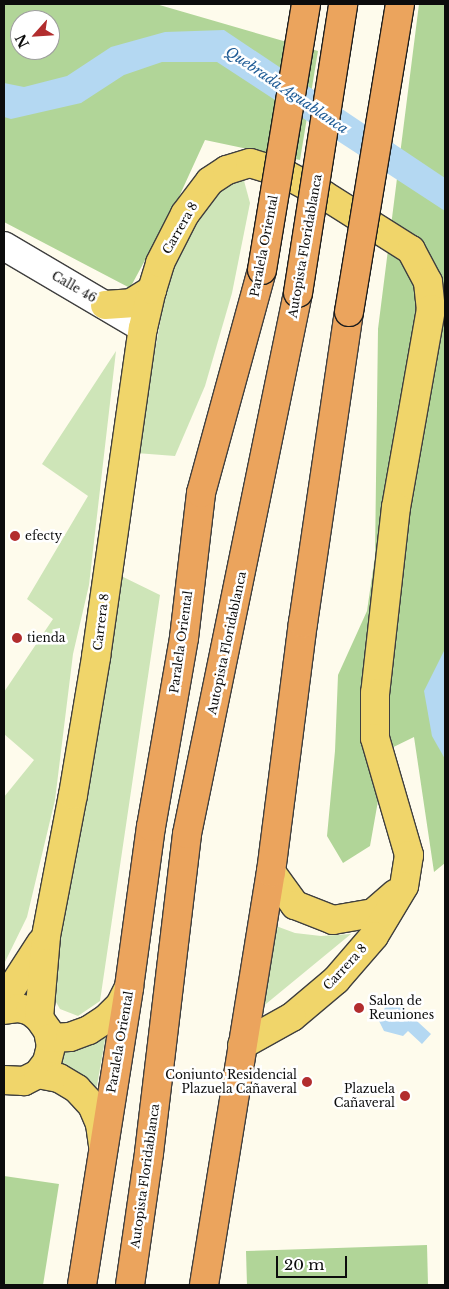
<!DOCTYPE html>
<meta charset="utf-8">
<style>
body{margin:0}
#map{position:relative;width:449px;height:1289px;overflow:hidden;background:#fefbec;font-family:"Libre Baskerville",serif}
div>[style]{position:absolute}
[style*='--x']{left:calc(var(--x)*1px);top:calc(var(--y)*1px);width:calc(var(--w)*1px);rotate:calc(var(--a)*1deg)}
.green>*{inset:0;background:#cee5b8}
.forest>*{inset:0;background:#b1d598}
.water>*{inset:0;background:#b4d8f2}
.roads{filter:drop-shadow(1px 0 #3f3f3f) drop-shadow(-1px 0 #3f3f3f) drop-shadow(0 1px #3f3f3f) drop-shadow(0 -1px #3f3f3f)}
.minor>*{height:28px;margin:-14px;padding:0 14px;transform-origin:14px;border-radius:14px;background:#fff}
.major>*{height:28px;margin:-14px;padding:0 14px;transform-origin:14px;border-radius:14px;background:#f0d56a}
.highway>*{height:28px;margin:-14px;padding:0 14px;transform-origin:14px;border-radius:14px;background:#eba45d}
.bridges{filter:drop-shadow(1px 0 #1d1d1d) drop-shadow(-1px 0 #1d1d1d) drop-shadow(0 1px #1d1d1d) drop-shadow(0 -1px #1d1d1d)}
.highway-bridge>*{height:28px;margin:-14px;padding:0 14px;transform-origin:14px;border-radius:14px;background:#eba45d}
.dots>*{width:14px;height:14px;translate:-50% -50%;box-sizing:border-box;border:2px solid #fff;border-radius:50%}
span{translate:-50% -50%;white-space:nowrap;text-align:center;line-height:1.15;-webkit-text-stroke:5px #fff;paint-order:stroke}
.street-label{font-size:12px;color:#0c0c0c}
.poi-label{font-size:12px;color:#0c0c0c}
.left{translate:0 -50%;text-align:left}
.right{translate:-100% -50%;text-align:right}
.water-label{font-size:14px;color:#1e5b95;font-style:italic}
.frame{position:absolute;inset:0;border:5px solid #0c0c0c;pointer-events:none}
.north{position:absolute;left:10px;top:10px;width:50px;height:50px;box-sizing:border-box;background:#fff;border:1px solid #9e9e9e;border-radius:50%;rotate:244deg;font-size:14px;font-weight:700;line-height:20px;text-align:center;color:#0c0c0c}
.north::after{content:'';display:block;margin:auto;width:18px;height:22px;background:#b22d2e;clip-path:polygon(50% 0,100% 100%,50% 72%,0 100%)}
.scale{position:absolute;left:276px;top:1256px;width:71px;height:22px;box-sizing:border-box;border:2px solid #0c0c0c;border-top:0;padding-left:6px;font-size:15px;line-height:18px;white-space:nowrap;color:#0c0c0c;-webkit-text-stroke:4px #fff;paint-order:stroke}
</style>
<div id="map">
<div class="green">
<i style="clip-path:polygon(243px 177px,250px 203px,232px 293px,205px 386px,175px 456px,136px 453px,172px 258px,209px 198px)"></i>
<i style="clip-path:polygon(116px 351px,89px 585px,73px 654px,55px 800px,27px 917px,4px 964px,4px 797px,34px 760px,4px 734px,4px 692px,53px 619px,27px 599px,88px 496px,42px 464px)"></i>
<i style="clip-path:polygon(115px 573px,160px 595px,100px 1001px,78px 1016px,60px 1009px,52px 995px,49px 977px,91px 776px)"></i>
<i style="clip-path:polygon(276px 926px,295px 933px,321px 936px,351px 934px,261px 1008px)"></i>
<i style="clip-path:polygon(107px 1029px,96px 1091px,59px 1062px,58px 1047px)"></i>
</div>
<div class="forest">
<i style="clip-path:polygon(evenodd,4px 4px,156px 4px,318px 51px,300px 160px,205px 140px,178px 199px,130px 288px,4px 222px,4px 4px,20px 20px,50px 20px,50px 50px,20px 50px,20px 20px)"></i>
<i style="clip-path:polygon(419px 4px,445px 5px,445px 863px,434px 872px,414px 737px,371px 758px,378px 801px,370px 846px,343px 863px,327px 836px,335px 751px,338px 675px,367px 611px,375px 556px,378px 329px)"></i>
<i style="clip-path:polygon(4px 1176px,59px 1184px,43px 1285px,4px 1285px)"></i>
<i style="clip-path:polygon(427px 1245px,428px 1285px,247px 1285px,246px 1251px)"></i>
</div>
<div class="water">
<i style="clip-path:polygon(224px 30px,445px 178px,445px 211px,217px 62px,162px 62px,124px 75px,81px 103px,11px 119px,4px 117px,4px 83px,24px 87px,67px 76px,111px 47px,165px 32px)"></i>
<i style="clip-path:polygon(445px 649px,445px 759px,432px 736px,424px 691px)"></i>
<i style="clip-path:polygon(393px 999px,431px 1034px,422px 1044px,408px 1031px,403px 1036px,384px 1031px,377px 1017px)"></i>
</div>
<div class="roads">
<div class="minor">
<i style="--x:4;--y:246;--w:161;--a:30.5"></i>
</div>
<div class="major">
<i style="--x:105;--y:305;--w:26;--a:-4"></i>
<i style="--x:131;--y:303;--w:25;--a:-32"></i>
<i style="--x:271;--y:872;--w:41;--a:54"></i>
<i style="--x:295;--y:905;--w:41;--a:21.5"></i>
<i style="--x:333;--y:920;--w:41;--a:-9.9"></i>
<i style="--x:373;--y:913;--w:29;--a:-41"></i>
<i style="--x:4;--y:1000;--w:68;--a:-57"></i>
<i style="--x:4;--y:1010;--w:15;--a:-8"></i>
<i style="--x:19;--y:1008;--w:11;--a:15"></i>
<i style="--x:30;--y:1011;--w:11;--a:38"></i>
<i style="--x:39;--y:1018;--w:16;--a:55"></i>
<i style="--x:48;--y:1031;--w:15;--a:79"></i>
<i style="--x:51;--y:1046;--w:16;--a:104"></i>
<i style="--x:47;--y:1062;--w:15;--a:127"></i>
<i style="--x:38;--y:1074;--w:16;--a:153"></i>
<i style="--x:24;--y:1081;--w:20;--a:-177"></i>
<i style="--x:39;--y:1018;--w:82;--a:-85.1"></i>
<i style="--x:46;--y:936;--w:144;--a:-79.2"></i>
<i style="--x:73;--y:795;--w:140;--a:-80.5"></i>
<i style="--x:96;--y:657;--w:332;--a:-81.9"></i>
<i style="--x:143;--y:328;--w:39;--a:-77"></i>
<i style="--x:152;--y:290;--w:28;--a:-73"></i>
<i style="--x:160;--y:263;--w:55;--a:-63"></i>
<i style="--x:185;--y:214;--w:41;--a:-52.9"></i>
<i style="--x:210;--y:181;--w:20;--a:-33"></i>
<i style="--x:227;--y:170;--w:24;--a:-17"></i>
<i style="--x:250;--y:163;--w:37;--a:17"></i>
<i style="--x:285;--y:174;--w:44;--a:28.3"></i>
<i style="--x:324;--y:195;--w:103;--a:32.3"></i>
<i style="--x:411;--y:250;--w:36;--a:62"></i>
<i style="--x:428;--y:282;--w:27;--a:84"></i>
<i style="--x:431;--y:309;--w:201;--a:100"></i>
<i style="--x:396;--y:507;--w:187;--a:96.4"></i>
<i style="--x:375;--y:693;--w:45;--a:90"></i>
<i style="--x:375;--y:738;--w:122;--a:73.8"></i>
<i style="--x:409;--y:855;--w:31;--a:99"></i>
<i style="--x:404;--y:886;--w:58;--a:121"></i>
<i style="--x:374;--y:936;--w:58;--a:130.8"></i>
<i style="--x:336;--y:980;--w:57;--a:139.9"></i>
<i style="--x:292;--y:1017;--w:57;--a:150.8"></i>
<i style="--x:50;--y:1038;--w:20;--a:-3"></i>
<i style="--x:70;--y:1037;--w:20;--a:-20"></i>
<i style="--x:89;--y:1030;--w:20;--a:-33"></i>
<i style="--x:106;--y:1019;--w:20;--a:-45"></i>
<i style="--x:120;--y:1005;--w:20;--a:-63"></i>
<i style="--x:38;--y:1074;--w:21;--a:11"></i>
<i style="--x:59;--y:1078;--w:21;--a:31"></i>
<i style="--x:77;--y:1089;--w:22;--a:47"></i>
<i style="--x:92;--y:1105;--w:21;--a:67"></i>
<i style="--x:100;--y:1124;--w:22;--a:82"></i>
</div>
<div class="highway">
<i style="--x:82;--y:1285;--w:302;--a:-81"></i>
<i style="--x:129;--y:987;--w:162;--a:-82.2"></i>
<i style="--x:151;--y:827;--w:192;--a:-80.1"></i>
<i style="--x:184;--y:638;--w:146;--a:-83.3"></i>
<i style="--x:201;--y:493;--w:231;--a:-74.7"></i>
<i style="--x:130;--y:1285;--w:133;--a:-81.8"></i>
<i style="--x:149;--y:1153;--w:321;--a:-83.2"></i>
<i style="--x:187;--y:834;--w:552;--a:-78.41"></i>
<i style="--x:204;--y:1285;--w:418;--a:-80.8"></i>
<i style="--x:271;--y:872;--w:251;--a:-82.7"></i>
<i style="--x:303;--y:623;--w:314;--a:-81.6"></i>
</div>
</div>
<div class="bridges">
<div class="highway-bridge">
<i style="--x:262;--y:270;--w:270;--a:-80.6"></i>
<i style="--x:298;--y:293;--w:292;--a:-81.1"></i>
<i style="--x:349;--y:312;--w:312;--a:-80.6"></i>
</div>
</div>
<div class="dots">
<i style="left:15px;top:536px;background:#b22d2e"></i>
<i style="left:17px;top:638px;background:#b22d2e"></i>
<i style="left:359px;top:1008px;background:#b22d2e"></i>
<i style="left:307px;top:1082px;background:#b22d2e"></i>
<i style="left:405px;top:1096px;background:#b22d2e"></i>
</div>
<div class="street-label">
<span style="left:180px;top:228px;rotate:-60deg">Carrera 8</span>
<span style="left:264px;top:246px;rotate:-79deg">Paralela Oriental</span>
<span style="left:305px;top:246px;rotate:-80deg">Autopista Floridablanca</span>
<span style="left:74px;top:287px;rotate:30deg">Calle 46</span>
<span style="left:101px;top:622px;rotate:-83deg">Carrera 8</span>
<span style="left:181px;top:642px;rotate:-82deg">Paralela Oriental</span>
<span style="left:227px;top:643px;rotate:-78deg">Autopista Floridablanca</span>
<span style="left:345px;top:967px;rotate:-47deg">Carrera 8</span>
<span style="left:120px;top:1042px;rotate:-80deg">Paralela Oriental</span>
<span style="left:145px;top:1176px;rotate:-82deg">Autopista Floridablanca</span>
</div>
<div class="poi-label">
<span class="left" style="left:25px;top:536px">efecty</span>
<span class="left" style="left:27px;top:638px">tienda</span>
<span class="left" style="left:369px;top:1008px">Salon de<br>Reuniones</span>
<span class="right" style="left:297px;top:1082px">Conjunto Residencial<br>Plazuela Cañaveral</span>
<span class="right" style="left:395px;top:1096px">Plazuela<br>Cañaveral</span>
</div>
<div class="water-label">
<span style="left:287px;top:90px;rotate:34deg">Quebrada Aguablanca</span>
</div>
<div class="frame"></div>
<div class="north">N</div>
<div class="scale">20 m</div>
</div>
